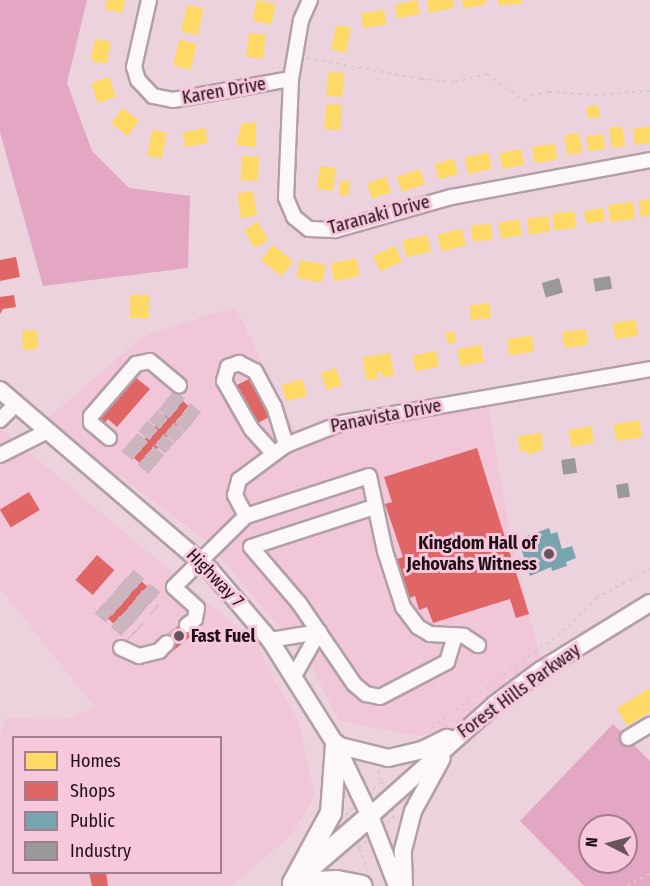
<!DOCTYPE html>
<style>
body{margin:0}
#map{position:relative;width:650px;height:886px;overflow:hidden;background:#ecd2dd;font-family:"Fira Sans Condensed",sans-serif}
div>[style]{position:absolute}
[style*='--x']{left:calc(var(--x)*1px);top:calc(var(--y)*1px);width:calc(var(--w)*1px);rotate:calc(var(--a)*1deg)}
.built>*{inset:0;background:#f0c6d8}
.green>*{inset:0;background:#e3a7c3}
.homes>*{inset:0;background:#ffd966;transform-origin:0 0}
.shops>*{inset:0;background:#e06666;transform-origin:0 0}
.public>*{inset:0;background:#76a5af}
.industry>*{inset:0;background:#999;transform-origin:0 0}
.minor-tunnel>*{height:14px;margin-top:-7px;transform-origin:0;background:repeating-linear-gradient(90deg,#cdb5bf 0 14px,transparent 0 21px)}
.path>*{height:2px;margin-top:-1px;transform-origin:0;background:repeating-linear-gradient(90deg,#d2cacd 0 3px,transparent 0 7.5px)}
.roads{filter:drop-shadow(2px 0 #b39fa8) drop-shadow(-2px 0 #b39fa8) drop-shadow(0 2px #b39fa8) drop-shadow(0 -2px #b39fa8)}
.minor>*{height:14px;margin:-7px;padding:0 7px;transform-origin:7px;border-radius:7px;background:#fcf8fa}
.major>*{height:16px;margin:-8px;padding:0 8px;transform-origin:8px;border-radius:8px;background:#fcf8fa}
.highway>*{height:20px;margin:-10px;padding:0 10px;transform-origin:10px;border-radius:10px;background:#fcf8fa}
.dots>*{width:16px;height:16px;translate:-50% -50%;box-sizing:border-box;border:3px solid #f7c7dc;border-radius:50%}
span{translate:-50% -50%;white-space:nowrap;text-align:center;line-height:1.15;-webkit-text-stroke:6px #f7c7dc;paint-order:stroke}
.street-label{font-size:18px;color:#201018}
.poi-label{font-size:18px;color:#201018;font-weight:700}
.right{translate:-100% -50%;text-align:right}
.left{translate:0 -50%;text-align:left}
.legend{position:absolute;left:12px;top:736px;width:210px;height:138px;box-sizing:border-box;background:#f7c7dc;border:2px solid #a17e8e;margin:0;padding:8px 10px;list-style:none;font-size:18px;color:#201018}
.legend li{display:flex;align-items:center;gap:12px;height:30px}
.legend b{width:30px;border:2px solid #a17e8e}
.north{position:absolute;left:578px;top:814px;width:60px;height:60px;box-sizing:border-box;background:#f7c7dc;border:2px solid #a17e8e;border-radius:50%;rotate:276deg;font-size:16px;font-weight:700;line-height:24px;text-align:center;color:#201018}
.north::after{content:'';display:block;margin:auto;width:21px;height:27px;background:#67545d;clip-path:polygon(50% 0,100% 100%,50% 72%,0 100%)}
</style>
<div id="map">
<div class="built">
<i style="clip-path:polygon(235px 307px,301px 443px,320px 434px,488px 405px,511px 539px,543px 670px,462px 726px,419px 736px,339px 721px,313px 668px,207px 541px,45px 421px,143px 336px)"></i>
<i style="clip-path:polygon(evenodd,0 428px,249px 637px,256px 632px,266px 666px,298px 720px,315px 796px,293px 833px,232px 886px,0 886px,0 736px,7px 718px,67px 719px,95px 707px,0 588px,0 428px,14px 738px,220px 738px,220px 872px,14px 872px,14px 738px)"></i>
</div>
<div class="green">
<i style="clip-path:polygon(0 0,87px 0,67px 83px,92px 151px,129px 188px,190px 196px,188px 268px,43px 286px,0 132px)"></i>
<i style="clip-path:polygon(evenodd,613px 724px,650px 761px,650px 886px,584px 886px,520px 821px,613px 724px,590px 826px,626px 826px,626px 862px,590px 862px,590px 826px)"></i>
</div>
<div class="homes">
<i style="clip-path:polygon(107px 0,125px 0,122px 13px,105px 9px)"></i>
<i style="left:257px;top:0;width:19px;height:21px;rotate:12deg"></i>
<i style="left:417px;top:0;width:14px;height:23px;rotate:78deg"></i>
<i style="clip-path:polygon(427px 0,453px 0,454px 8px,429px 13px)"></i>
<i style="clip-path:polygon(462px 0,486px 0,486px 4px,464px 9px)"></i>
<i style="clip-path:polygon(498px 0,522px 0,522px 4px,498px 5px)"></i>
<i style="left:187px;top:5px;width:17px;height:27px;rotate:13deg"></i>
<i style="left:384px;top:10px;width:15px;height:23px;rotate:82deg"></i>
<i style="left:336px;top:25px;width:15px;height:25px;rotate:11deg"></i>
<i style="left:249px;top:33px;width:17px;height:24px;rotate:7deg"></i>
<i style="left:95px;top:39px;width:16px;height:22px;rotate:11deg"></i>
<i style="left:179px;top:40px;width:18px;height:26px;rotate:13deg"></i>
<i style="left:328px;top:72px;width:16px;height:24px;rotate:4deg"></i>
<i style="left:109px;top:77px;width:21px;height:19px;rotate:71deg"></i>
<i style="left:326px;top:104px;width:16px;height:25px;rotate:4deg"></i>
<i style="left:598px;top:105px;width:12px;height:12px;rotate:81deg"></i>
<i style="left:123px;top:108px;width:21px;height:19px;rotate:39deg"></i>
<i style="clip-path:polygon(242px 123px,256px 123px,256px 147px,236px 145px)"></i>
<i style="left:622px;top:126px;width:20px;height:13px;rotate:81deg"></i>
<i style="clip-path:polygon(650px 126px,650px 143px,635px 145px,633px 129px)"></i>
<i style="left:205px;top:128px;width:15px;height:23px;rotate:79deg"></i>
<i style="left:152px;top:130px;width:15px;height:26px;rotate:11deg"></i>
<i style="left:579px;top:133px;width:20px;height:15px;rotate:81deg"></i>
<i style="left:603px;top:134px;width:15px;height:17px;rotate:82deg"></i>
<i style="left:555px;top:144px;width:16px;height:23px;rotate:83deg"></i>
<i style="left:521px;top:149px;width:16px;height:22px;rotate:79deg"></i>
<i style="left:488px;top:152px;width:17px;height:24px;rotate:77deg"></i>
<i style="left:242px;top:156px;width:17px;height:24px;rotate:3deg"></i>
<i style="left:454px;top:159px;width:16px;height:20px;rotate:76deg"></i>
<i style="left:320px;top:166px;width:16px;height:23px;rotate:7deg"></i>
<i style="left:420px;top:169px;width:16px;height:24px;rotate:72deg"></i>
<i style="left:386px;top:177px;width:16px;height:20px;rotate:72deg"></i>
<i style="clip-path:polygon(340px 181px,350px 181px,348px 196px,339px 195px)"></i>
<i style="left:253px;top:191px;width:25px;height:16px;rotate:81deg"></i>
<i style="clip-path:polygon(650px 199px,650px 216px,641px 217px,639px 201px)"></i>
<i style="left:633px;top:202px;width:17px;height:25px;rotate:83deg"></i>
<i style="left:603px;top:208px;width:13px;height:19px;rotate:81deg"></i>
<i style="left:574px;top:211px;width:17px;height:22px;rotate:83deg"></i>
<i style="left:548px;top:216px;width:16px;height:21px;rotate:83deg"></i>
<i style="left:519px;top:219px;width:16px;height:21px;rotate:79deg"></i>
<i style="left:258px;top:222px;width:21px;height:16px;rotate:61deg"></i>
<i style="left:491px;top:224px;width:16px;height:20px;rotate:86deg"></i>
<i style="left:462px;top:229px;width:17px;height:25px;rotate:77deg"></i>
<i style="left:427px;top:235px;width:17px;height:25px;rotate:77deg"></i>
<i style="left:273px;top:245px;width:26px;height:19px;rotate:39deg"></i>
<i style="left:395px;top:246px;width:17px;height:24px;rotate:66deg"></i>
<i style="left:356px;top:258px;width:18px;height:26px;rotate:77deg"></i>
<i style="left:300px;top:260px;width:26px;height:18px;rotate:11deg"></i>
<i style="left:149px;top:295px;width:23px;height:19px;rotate:90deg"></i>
<i style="left:489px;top:303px;width:15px;height:20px;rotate:82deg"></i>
<i style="left:636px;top:320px;width:16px;height:23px;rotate:83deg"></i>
<i style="left:586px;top:329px;width:16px;height:24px;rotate:83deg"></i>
<i style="left:37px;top:330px;width:19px;height:15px;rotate:87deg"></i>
<i style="clip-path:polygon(454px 331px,456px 342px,448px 344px,445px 332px)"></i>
<i style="left:532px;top:336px;width:16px;height:25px;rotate:83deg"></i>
<i style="left:481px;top:345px;width:17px;height:24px;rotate:80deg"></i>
<i style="left:436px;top:351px;width:16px;height:24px;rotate:79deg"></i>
<i style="clip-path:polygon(390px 353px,394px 376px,382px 377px,382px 372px,377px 372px,378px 379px,366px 380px,363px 357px)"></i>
<i style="left:336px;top:368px;width:18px;height:16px;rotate:71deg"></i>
<i style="left:302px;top:379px;width:17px;height:21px;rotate:73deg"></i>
<i style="left:639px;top:420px;width:17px;height:26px;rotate:80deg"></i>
<i style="left:591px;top:426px;width:17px;height:23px;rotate:80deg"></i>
<i style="clip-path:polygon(541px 433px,543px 449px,528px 455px,527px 451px,520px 452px,518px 436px)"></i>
<i style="clip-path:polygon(650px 688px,650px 712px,627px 726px,617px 708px)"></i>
</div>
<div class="shops">
<i style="clip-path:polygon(16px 257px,20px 277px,0 281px,0 260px)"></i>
<i style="clip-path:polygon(14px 295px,16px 307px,3px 309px,0 314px,0 297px)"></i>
<i style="clip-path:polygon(137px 366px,143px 371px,135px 377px,150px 389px,117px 427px,108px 419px,104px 424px,95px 416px)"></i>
<i style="clip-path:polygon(253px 377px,273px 415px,254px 425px,237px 385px)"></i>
<i style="left:179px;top:398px;width:16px;height:75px;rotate:40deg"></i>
<i style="clip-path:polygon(477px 448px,529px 614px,516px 618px,510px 599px,433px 623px,427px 607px,419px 610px,415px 596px,409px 598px,397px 559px,403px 557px,385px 504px,392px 502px,384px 477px)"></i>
<i style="left:29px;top:492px;width:21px;height:34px;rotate:59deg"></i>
<i style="left:97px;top:555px;width:23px;height:33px;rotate:41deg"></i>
<i style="left:140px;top:580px;width:15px;height:50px;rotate:42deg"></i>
<i style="left:184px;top:621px;width:16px;height:27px;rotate:50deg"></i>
<i style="clip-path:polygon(89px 872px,106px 872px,108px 886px,92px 886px)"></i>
</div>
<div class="public">
<i style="clip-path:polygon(549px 528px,551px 534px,557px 532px,562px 549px,572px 546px,576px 558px,566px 562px,567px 566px,552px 571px,551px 567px,530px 576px,520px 545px,526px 543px,524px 537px)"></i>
</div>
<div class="industry">
<i style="left:610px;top:276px;width:13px;height:17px;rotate:81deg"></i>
<i style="left:559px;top:278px;width:15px;height:18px;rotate:74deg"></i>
<i style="left:575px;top:458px;width:15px;height:14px;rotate:82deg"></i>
<i style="left:628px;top:483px;width:14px;height:12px;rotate:82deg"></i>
</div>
<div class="minor-tunnel">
<i style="--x:170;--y:395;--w:35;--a:40"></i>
<i style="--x:163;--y:404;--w:35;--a:41"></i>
<i style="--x:153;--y:415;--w:35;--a:40"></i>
<i style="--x:143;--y:426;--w:35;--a:40"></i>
<i style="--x:133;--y:438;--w:35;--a:40"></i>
<i style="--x:126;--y:446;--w:35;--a:40"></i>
<i style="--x:129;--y:575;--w:42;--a:40.2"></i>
<i style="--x:122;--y:582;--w:43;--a:40.3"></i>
<i style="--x:114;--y:592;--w:42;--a:40.2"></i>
<i style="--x:106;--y:601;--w:43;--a:41.2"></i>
<i style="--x:99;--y:608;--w:43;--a:40.3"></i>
<i style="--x:167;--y:643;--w:27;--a:-42"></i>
</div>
<div class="path">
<i style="--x:307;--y:58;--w:116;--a:10.4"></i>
<i style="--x:421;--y:79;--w:34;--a:5"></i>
<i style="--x:455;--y:82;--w:33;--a:-14"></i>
<i style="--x:487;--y:74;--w:46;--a:36.1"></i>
<i style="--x:524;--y:101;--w:9;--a:-41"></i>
<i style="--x:531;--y:95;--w:18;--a:-9"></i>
<i style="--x:549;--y:92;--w:46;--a:3.7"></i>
<i style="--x:595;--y:95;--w:55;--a:-4.2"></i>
<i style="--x:431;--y:728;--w:171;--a:-36.2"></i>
<i style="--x:569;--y:627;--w:40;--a:-47"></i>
<i style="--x:596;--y:598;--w:61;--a:-28.2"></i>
<i style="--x:378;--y:770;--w:12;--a:70"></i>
<i style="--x:382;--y:781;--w:37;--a:70"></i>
<i style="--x:395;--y:816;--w:48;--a:138.4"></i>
<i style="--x:359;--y:848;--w:35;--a:-112"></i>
<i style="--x:346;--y:815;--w:50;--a:-43.4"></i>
<i style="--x:359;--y:848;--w:25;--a:69"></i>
<i style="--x:627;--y:886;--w:26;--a:-28"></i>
</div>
<div class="roads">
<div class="minor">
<i style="--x:149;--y:0;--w:69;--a:102.6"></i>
<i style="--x:134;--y:67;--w:14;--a:73"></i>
<i style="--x:138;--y:80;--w:22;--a:47"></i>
<i style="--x:153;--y:96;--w:20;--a:11"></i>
<i style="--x:173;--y:100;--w:120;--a:-10.1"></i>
<i style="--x:310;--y:0;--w:22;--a:114"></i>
<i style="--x:301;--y:20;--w:60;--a:99.6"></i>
<i style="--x:291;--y:79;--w:119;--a:92.4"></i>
<i style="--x:286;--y:198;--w:21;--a:67"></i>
<i style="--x:294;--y:217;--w:19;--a:39"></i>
<i style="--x:309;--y:229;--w:26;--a:2"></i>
<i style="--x:335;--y:230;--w:121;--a:-15.9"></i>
<i style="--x:451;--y:197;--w:202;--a:-10.5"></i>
<i style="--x:0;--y:420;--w:23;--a:-45"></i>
<i style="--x:109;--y:438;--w:23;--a:-140"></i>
<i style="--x:91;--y:423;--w:7;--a:-90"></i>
<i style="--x:91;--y:416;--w:69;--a:-49.1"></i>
<i style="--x:136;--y:364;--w:14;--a:-12"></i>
<i style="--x:150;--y:361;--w:38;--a:40"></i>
<i style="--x:273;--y:453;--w:31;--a:-132"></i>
<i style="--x:252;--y:430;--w:56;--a:-119.7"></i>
<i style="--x:224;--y:381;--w:15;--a:-74"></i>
<i style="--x:228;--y:367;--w:12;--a:-20"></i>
<i style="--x:239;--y:363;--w:18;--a:27"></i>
<i style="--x:255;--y:371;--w:40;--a:62"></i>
<i style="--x:274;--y:406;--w:41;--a:72.9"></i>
<i style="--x:0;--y:455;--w:54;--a:-26.6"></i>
<i style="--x:374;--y:507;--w:129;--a:162"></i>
<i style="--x:251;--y:547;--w:74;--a:49.4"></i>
<i style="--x:299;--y:603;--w:98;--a:55.8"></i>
<i style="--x:354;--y:684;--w:16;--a:40"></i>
<i style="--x:366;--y:694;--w:14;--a:12"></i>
<i style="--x:380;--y:697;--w:76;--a:-27.6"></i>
<i style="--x:447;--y:662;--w:27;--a:-73"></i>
<i style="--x:246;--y:516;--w:129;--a:-18"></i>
<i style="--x:369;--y:476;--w:77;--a:78"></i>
<i style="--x:385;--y:551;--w:59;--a:72.2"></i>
<i style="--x:403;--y:607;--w:25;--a:53"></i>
<i style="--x:418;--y:627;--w:14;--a:30"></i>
<i style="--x:430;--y:634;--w:34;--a:3"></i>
<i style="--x:464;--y:636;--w:17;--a:33"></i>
<i style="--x:187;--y:625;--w:10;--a:-37"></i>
<i style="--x:195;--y:619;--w:11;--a:-80"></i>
<i style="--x:197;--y:608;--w:31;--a:-138"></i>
<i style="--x:174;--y:587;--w:101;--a:-44.6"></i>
<i style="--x:246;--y:516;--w:24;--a:-118"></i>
<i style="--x:235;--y:495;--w:16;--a:-75"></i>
<i style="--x:239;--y:480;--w:59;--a:-36.7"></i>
<i style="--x:286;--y:445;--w:60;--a:-21.4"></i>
<i style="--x:342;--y:423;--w:313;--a:-9.9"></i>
<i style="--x:270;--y:640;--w:50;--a:-9.3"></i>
<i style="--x:121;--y:648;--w:20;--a:24"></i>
<i style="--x:139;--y:656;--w:21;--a:-14"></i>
<i style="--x:159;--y:651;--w:11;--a:-45"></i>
<i style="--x:295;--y:674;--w:48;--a:-60.3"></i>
<i style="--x:628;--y:738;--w:26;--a:-31"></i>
</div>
<div class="major">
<i style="--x:0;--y:390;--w:278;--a:40.6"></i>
<i style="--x:211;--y:571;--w:91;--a:49.5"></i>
<i style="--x:270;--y:640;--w:124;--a:57.8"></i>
<i style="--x:336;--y:745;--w:79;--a:64.4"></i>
<i style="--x:370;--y:816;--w:75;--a:68.9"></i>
<i style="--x:336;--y:745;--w:54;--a:14"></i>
<i style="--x:388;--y:758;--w:35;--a:-13"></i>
<i style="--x:422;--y:750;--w:28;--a:-26"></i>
<i style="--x:370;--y:816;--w:166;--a:-41.8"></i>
<i style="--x:494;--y:705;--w:59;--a:-36.7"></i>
<i style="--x:541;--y:670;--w:128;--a:-31.6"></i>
<i style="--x:404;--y:886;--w:36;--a:-92"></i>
<i style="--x:403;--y:850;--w:40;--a:-75.6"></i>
<i style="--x:413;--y:811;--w:60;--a:-61.3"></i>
</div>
<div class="highway">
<i style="--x:306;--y:871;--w:84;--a:-40.7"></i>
<i style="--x:293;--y:883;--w:80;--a:-61.5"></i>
<i style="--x:331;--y:813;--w:68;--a:-85.8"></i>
<i style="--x:293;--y:883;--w:44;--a:-2.6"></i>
<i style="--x:337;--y:881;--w:25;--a:11"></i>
</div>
</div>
<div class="dots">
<i style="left:549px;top:554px;background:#67545d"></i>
<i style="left:179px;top:636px;background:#67545d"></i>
</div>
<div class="street-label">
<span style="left:224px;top:91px;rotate:-10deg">Karen Drive</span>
<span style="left:379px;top:215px;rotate:-15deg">Taranaki Drive</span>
<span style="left:386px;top:416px;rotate:-11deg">Panavista Drive</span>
<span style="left:215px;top:578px;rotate:46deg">Highway 7</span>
<span style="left:519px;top:691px;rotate:-36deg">Forest Hills Parkway</span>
</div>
<div class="poi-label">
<span class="right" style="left:537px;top:554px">Kingdom Hall of<br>Jehovahs Witness</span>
<span class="left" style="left:191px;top:636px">Fast Fuel</span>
</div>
<ul class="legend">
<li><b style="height:16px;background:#ffd966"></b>Homes</li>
<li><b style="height:16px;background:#e06666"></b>Shops</li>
<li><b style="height:16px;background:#76a5af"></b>Public</li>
<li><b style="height:16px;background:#999"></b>Industry</li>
</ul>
<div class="north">N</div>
</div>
